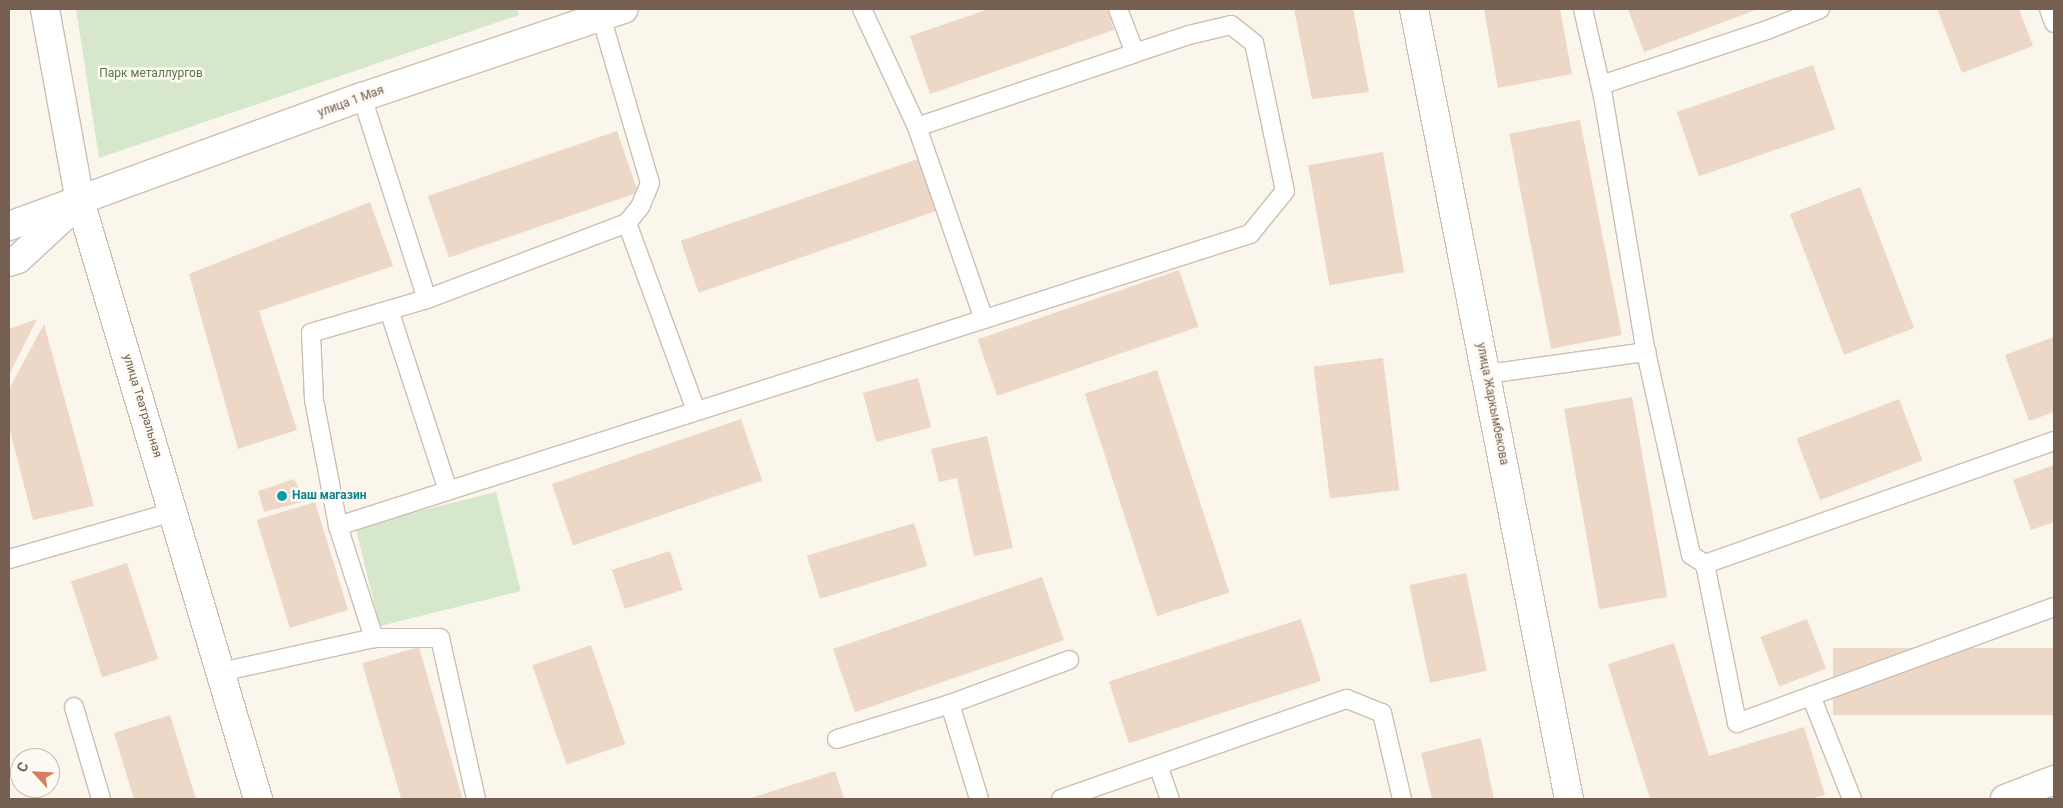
<!DOCTYPE html>
<meta charset="utf-8">
<style>
body{margin:0}
#map{position:relative;width:2063px;height:808px;overflow:hidden;background:#fbf6ec;font-family:Roboto,sans-serif}
div>[style]{position:absolute}
[style*='--x']{left:calc(var(--x)*1px);top:calc(var(--y)*1px);width:calc(var(--w)*1px);rotate:calc(var(--a)*1deg)}
.green>*{inset:0;background:#d6e7cc;transform-origin:0 0}
.building>*{inset:0;background:#edd7c7;transform-origin:0 0}
.roads{filter:drop-shadow(1px 0 #ccbeb3) drop-shadow(-1px 0 #ccbeb3) drop-shadow(0 1px #ccbeb3) drop-shadow(0 -1px #ccbeb3)}
.service>*{height:18px;margin:-9px;padding:0 9px;transform-origin:9px;border-radius:9px;background:#fff}
.minor>*{height:28px;margin:-14px;padding:0 14px;transform-origin:14px;border-radius:14px;background:#fff}
.secondary>*{height:28px;margin:-14px;padding:0 14px;transform-origin:14px;border-radius:14px;background:#fff}
.dots>*{width:14px;height:14px;translate:-50% -50%;box-sizing:border-box;border:2px solid #fdf9f3;border-radius:50%}
span{translate:-50% -50%;white-space:nowrap;text-align:center;line-height:1.15;-webkit-text-stroke:5px #fdf9f3;paint-order:stroke}
.park-label{font-size:12px;color:#56784b}
.street-label{font-size:12px;color:#745f51}
.culture-label{font-size:12px;color:#0d838f;font-weight:700}
.left{translate:0 -50%;text-align:left}
.frame{position:absolute;inset:0;border:10px solid #745f51;pointer-events:none}
.north{position:absolute;left:10px;top:748px;width:50px;height:50px;box-sizing:border-box;background:#fdf9f3;border:1px solid #c6bbb2;border-radius:50%;rotate:295deg;font-size:14px;font-weight:700;line-height:20px;text-align:center;color:#745f51}
.north::after{content:'';display:block;margin:auto;width:18px;height:22px;background:#d67e60;clip-path:polygon(50% 0,100% 100%,50% 72%,0 100%)}
</style>
<div id="map">
<div class="green">
<i style="clip-path:polygon(76px 9px,517px 9px,519px 15px,99px 158px)"></i>
<i style="left:496px;top:492px;width:102px;height:145px;rotate:76deg"></i>
</div>
<div class="building">
<i style="clip-path:polygon(989px 9px,1107px 9px,1114px 30px,930px 94px,910px 36px)"></i>
<i style="clip-path:polygon(1294px 9px,1353px 9px,1369px 92px,1312px 99px)"></i>
<i style="clip-path:polygon(1484px 9px,1560px 9px,1572px 74px,1498px 88px)"></i>
<i style="clip-path:polygon(1628px 9px,1758px 9px,1644px 52px)"></i>
<i style="clip-path:polygon(1937px 9px,2019px 9px,2033px 46px,1962px 73px)"></i>
<i style="left:1813px;top:65px;width:68px;height:144px;rotate:71deg"></i>
<i style="left:1580px;top:120px;width:219px;height:72px;rotate:79deg"></i>
<i style="left:617px;top:131px;width:65px;height:200px;rotate:71deg"></i>
<i style="left:1383px;top:152px;width:122px;height:76px;rotate:80deg"></i>
<i style="left:918px;top:159px;width:55px;height:251px;rotate:71deg"></i>
<i style="left:1860px;top:187px;width:151px;height:75px;rotate:69deg"></i>
<i style="clip-path:polygon(370px 202px,393px 266px,259px 311px,297px 430px,238px 449px,189px 274px)"></i>
<i style="left:1179px;top:270px;width:60px;height:213px;rotate:71deg"></i>
<i style="clip-path:polygon(37px 319px,9px 375px,9px 329px)"></i>
<i style="clip-path:polygon(44px 324px,94px 506px,33px 520px,9px 427px,9px 389px)"></i>
<i style="clip-path:polygon(2054px 337px,2054px 412px,2029px 421px,2005px 355px)"></i>
<i style="left:1383px;top:358px;width:133px;height:70px;rotate:83deg"></i>
<i style="left:1157px;top:370px;width:234px;height:76px;rotate:72deg"></i>
<i style="left:918px;top:378px;width:51px;height:57px;rotate:75deg"></i>
<i style="left:1632px;top:397px;width:203px;height:69px;rotate:80deg"></i>
<i style="left:1899px;top:399px;width:66px;height:110px;rotate:69deg"></i>
<i style="left:741px;top:419px;width:65px;height:200px;rotate:71deg"></i>
<i style="clip-path:polygon(987px 436px,1013px 548px,974px 556px,957px 478px,939px 482px,931px 449px)"></i>
<i style="clip-path:polygon(2054px 465px,2054px 522px,2031px 530px,2013px 480px)"></i>
<i style="clip-path:polygon(294px 479px,306px 501px,264px 512px,258px 491px)"></i>
<i style="left:315px;top:502px;width:113px;height:61px;rotate:73deg"></i>
<i style="left:914px;top:523px;width:45px;height:112px;rotate:73deg"></i>
<i style="left:670px;top:551px;width:41px;height:61px;rotate:72deg"></i>
<i style="left:127px;top:563px;width:101px;height:59px;rotate:72deg"></i>
<i style="left:1466px;top:573px;width:100px;height:58px;rotate:78deg"></i>
<i style="left:1042px;top:577px;width:67px;height:221px;rotate:71deg"></i>
<i style="left:1301px;top:619px;width:65px;height:202px;rotate:72deg"></i>
<i style="left:1807px;top:619px;width:53px;height:50px;rotate:69deg"></i>
<i style="clip-path:polygon(1674px 643px,1709px 756px,1804px 727px,1825px 795px,1811px 799px,1650px 799px,1608px 664px)"></i>
<i style="left:591px;top:645px;width:105px;height:62px;rotate:71deg"></i>
<i style="left:419px;top:647px;width:159px;height:59px;rotate:74deg"></i>
<i style="left:2054px;top:648px;width:67px;height:221px;rotate:90deg"></i>
<i style="clip-path:polygon(170px 715px,196px 799px,134px 799px,114px 733px)"></i>
<i style="clip-path:polygon(1481px 738px,1494px 799px,1432px 799px,1421px 753px)"></i>
<i style="clip-path:polygon(835px 771px,844px 799px,748px 799px)"></i>
</div>
<div class="roads">
<div class="service">
<i style="--x:862;--y:9;--w:130;--a:65"></i>
<i style="--x:917;--y:127;--w:230;--a:-18.7"></i>
<i style="--x:1583;--y:9;--w:89;--a:77.1"></i>
<i style="--x:1603;--y:96;--w:260;--a:80.5"></i>
<i style="--x:1646;--y:352;--w:208;--a:77.5"></i>
<i style="--x:1691;--y:555;--w:17;--a:33"></i>
<i style="--x:1705;--y:564;--w:162;--a:78.6"></i>
<i style="--x:1737;--y:723;--w:338;--a:-20.1"></i>
<i style="--x:2049;--y:9;--w:15;--a:70"></i>
<i style="--x:1601;--y:85;--w:175;--a:-18.3"></i>
<i style="--x:1767;--y:30;--w:57;--a:-21.6"></i>
<i style="--x:362;--y:97;--w:212;--a:72.2"></i>
<i style="--x:427;--y:299;--w:121;--a:163.7"></i>
<i style="--x:311;--y:333;--w:67;--a:87.4"></i>
<i style="--x:314;--y:400;--w:128;--a:79.2"></i>
<i style="--x:338;--y:526;--w:958;--a:-17.75"></i>
<i style="--x:1250;--y:234;--w:55;--a:-50.9"></i>
<i style="--x:1285;--y:191;--w:151;--a:-101.8"></i>
<i style="--x:1254;--y:43;--w:29;--a:-142"></i>
<i style="--x:1231;--y:25;--w:43;--a:166.6"></i>
<i style="--x:1189;--y:35;--w:57;--a:161.6"></i>
<i style="--x:1135;--y:53;--w:47;--a:-111.1"></i>
<i style="--x:917;--y:127;--w:203;--a:70.8"></i>
<i style="--x:627;--y:223;--w:200;--a:69.8"></i>
<i style="--x:427;--y:299;--w:214;--a:-20.8"></i>
<i style="--x:627;--y:223;--w:21;--a:-51"></i>
<i style="--x:640;--y:207;--w:26;--a:-67"></i>
<i style="--x:650;--y:183;--w:173;--a:-106.4"></i>
<i style="--x:389;--y:310;--w:190;--a:71.9"></i>
<i style="--x:1487;--y:374;--w:161;--a:-7.9"></i>
<i style="--x:338;--y:526;--w:118;--a:72.2"></i>
<i style="--x:9;--y:559;--w:171;--a:-16"></i>
<i style="--x:1705;--y:564;--w:370;--a:-19.4"></i>
<i style="--x:221;--y:672;--w:157;--a:-12.5"></i>
<i style="--x:374;--y:638;--w:66;--a:0"></i>
<i style="--x:440;--y:638;--w:165;--a:77.4"></i>
<i style="--x:1811;--y:696;--w:111;--a:68.3"></i>
<i style="--x:950;--y:704;--w:99;--a:73"></i>
<i style="--x:74;--y:707;--w:96;--a:73.6"></i>
<i style="--x:837;--y:739;--w:118;--a:-17.2"></i>
<i style="--x:950;--y:704;--w:127;--a:-20.3"></i>
<i style="--x:1158;--y:765;--w:36;--a:71"></i>
<i style="--x:1061;--y:799;--w:303;--a:-19.3"></i>
<i style="--x:1347;--y:699;--w:38;--a:22"></i>
<i style="--x:1382;--y:713;--w:88;--a:76.9"></i>
</div>
<div class="minor">
<i style="--x:45;--y:9;--w:195;--a:79.7"></i>
<i style="--x:80;--y:201;--w:624;--a:73.42"></i>
<i style="--x:1414;--y:9;--w:805;--a:78.9"></i>
<i style="--x:9;--y:226;--w:376;--a:-20.1"></i>
<i style="--x:362;--y:97;--w:276;--a:-18.6"></i>
<i style="--x:9;--y:262;--w:9;--a:-18"></i>
<i style="--x:18;--y:259;--w:74;--a:-42.8"></i>
</div>
<div class="secondary">
<i style="--x:2005;--y:799;--w:53;--a:-21.2"></i>
</div>
</div>
<div class="dots">
<i style="left:282px;top:496px;background:#0f9aa8"></i>
</div>
<div class="park-label">
<span style="left:151px;top:74px">Парк металлургов</span>
</div>
<div class="street-label">
<span style="left:351px;top:102px;rotate:-20deg">улица 1 Мая</span>
<span style="left:1492px;top:404px;rotate:79deg">улица Жаркымбекова</span>
<span style="left:142px;top:406px;rotate:73deg">улица Театральная</span>
</div>
<div class="culture-label">
<span class="left" style="left:292px;top:496px">Наш магазин</span>
</div>
<div class="frame"></div>
<div class="north">С</div>
</div>
